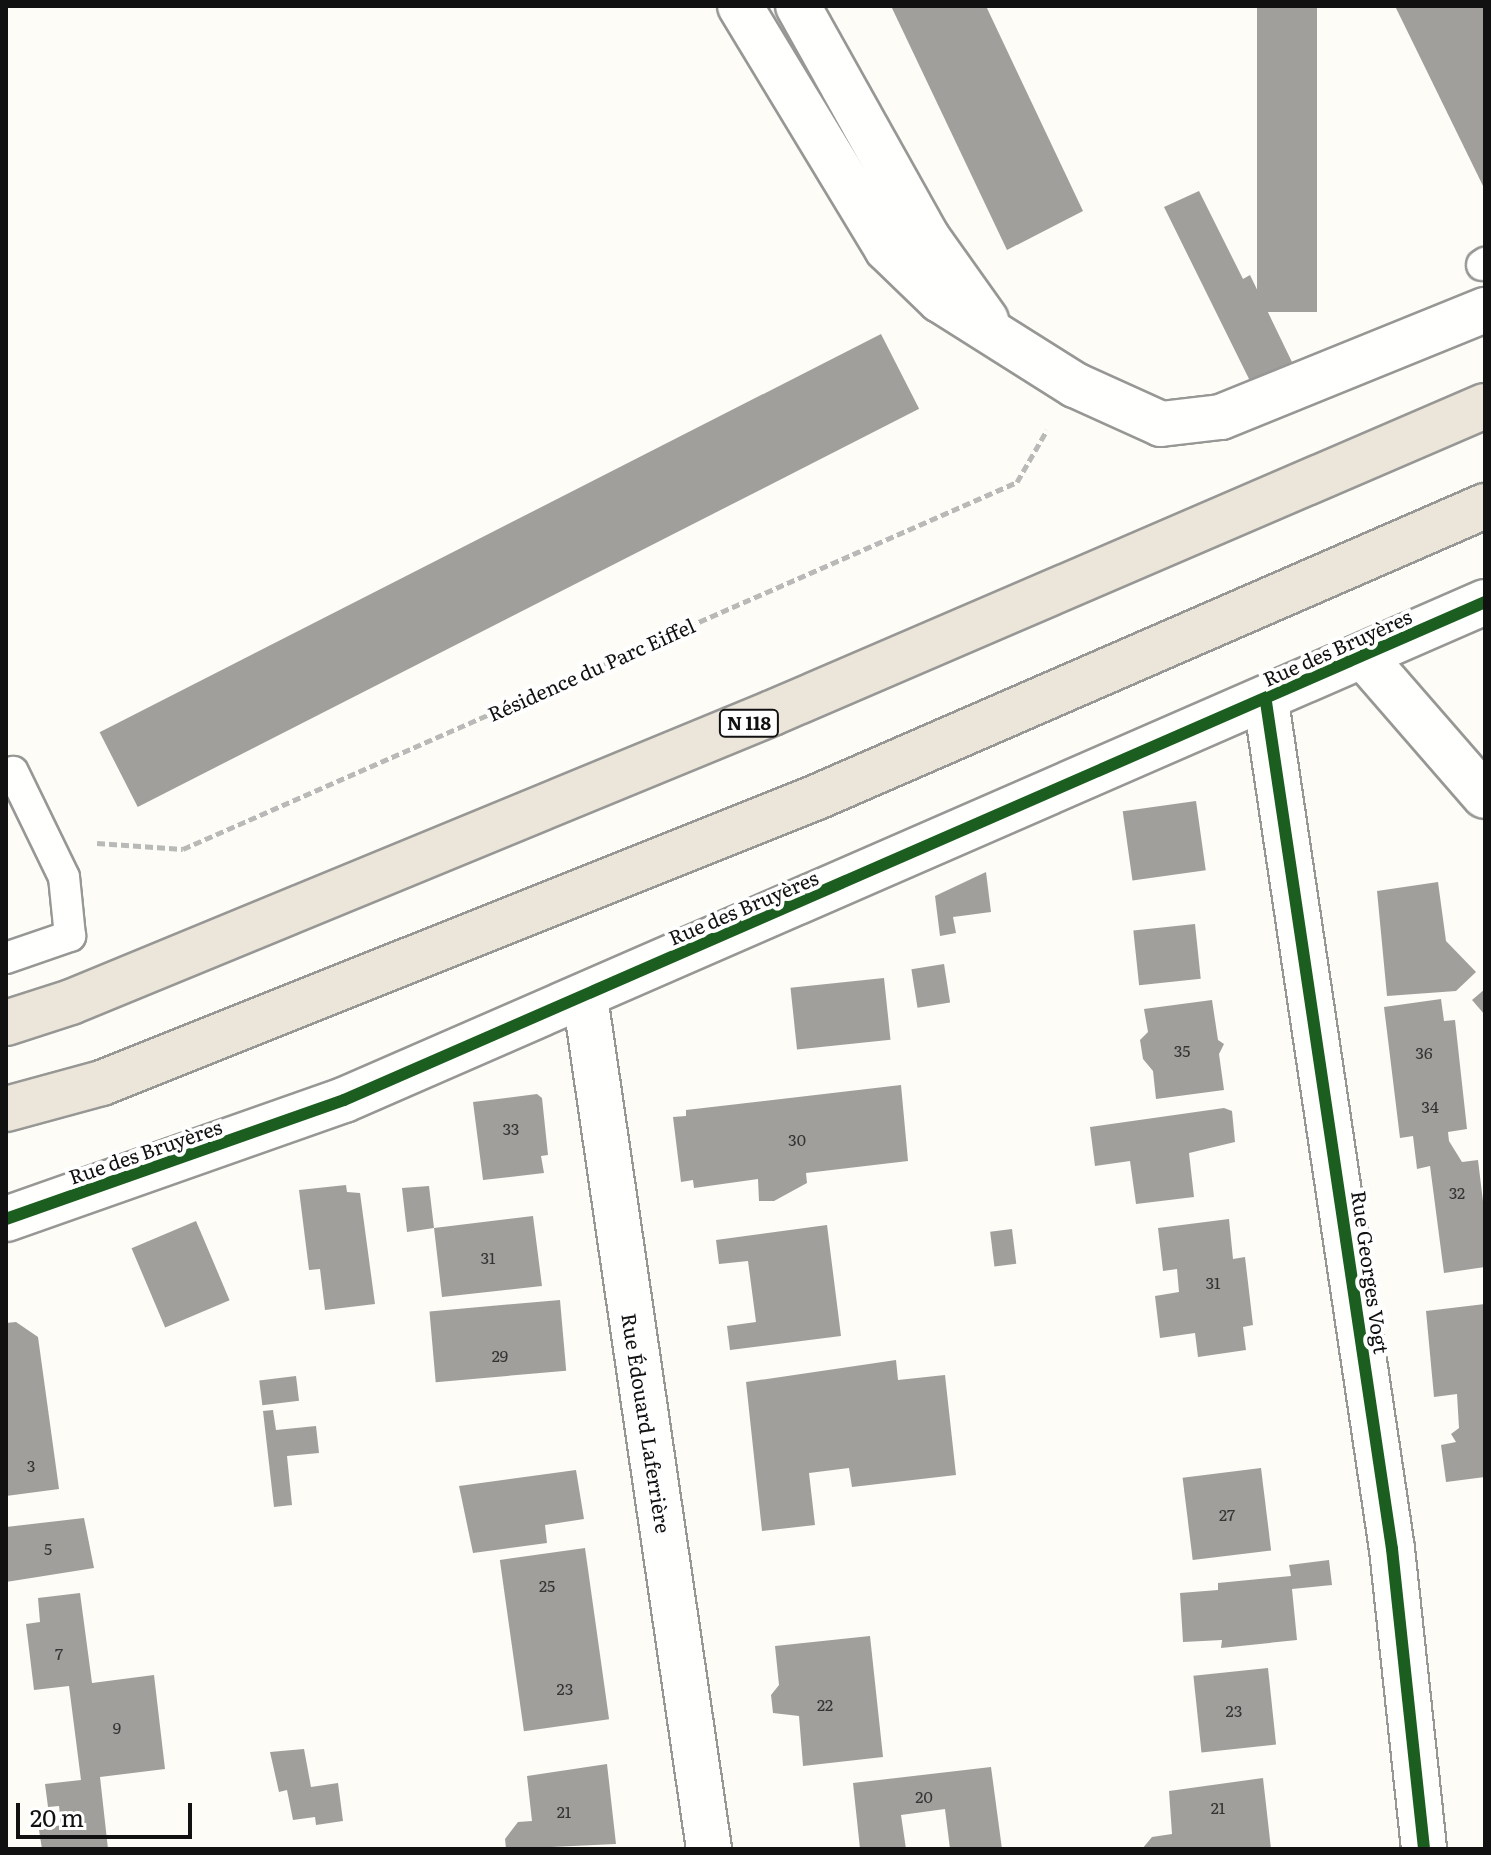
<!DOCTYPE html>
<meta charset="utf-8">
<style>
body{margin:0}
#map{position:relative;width:1491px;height:1855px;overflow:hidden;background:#fdfcf7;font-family:Literata,serif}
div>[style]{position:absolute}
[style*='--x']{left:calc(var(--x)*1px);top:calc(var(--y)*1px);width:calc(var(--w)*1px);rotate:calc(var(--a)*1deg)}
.building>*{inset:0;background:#a19f9c;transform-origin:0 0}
.path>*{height:5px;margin-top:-2.5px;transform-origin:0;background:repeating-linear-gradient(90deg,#b9b9b8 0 8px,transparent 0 12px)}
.roads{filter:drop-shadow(2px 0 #979795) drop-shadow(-2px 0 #979795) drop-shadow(0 2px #979795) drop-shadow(0 -2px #979795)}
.service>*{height:30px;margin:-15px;padding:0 15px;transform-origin:15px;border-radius:15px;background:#fffffe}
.minor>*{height:44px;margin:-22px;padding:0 22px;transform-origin:22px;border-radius:22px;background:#fffffe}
.tertiary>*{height:44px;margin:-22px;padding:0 22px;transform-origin:22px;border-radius:22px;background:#fffffe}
.trunk>*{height:44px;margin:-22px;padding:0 22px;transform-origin:22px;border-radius:22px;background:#ece5da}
.cycleway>*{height:12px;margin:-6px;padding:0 6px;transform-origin:6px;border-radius:6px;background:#1b5e20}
span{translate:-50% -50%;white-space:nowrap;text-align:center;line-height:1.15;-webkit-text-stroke:8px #fff;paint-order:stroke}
.number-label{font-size:16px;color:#353434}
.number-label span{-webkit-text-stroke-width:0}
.shield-label span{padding:2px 6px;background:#fff;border:2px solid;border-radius:6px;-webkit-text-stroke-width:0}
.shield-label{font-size:18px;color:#111;font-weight:700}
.street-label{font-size:20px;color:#111}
.frame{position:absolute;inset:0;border:8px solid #111;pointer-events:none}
.scale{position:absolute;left:16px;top:1803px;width:176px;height:36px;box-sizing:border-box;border:4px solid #111;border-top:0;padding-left:10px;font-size:24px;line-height:28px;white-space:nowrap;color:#111;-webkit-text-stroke:6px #fff;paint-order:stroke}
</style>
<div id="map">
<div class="building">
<i style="clip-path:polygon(891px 6px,986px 6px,1083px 211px,1007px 250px)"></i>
<i style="left:1257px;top:6px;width:60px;height:306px"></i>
<i style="clip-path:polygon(1395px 6px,1485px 6px,1485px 190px)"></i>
<i style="clip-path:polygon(1199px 191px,1243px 279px,1250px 275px,1292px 362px,1251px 383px,1164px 207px)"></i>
<i style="left:881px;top:334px;width:84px;height:877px;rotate:63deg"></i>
<i style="left:1196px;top:801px;width:70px;height:74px;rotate:82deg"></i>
<i style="clip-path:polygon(986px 872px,991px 912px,953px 917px,956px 933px,940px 936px,935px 896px)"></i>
<i style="clip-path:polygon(1438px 882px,1446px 941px,1476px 972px,1456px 991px,1387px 996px,1377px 891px)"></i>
<i style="left:1195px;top:924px;width:55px;height:62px;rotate:84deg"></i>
<i style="left:944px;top:964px;width:39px;height:33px;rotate:81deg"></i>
<i style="left:884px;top:978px;width:62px;height:94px;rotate:84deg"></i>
<i style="clip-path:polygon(1485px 989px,1485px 1015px,1472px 1000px)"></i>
<i style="clip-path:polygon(1441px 999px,1444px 1021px,1455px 1020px,1467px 1129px,1448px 1132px,1449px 1141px,1462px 1162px,1478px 1160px,1485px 1218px,1485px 1267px,1444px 1273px,1430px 1166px,1417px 1169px,1413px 1136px,1400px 1138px,1384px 1007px)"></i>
<i style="clip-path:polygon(1212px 1000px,1218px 1040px,1224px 1044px,1219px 1054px,1224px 1090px,1156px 1099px,1153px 1071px,1143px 1059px,1140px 1040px,1148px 1032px,1144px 1009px)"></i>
<i style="clip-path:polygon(901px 1085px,908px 1161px,806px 1173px,807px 1183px,774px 1201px,759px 1201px,758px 1179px,694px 1188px,693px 1180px,681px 1182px,673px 1117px,686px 1116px,686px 1110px)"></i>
<i style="clip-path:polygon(537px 1094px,542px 1098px,548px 1155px,541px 1156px,544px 1173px,483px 1180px,473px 1102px)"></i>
<i style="clip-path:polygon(1224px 1108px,1232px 1111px,1235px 1142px,1189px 1153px,1194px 1197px,1136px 1204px,1130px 1161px,1095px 1166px,1090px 1127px)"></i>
<i style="clip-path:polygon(346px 1185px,347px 1192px,360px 1193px,375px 1304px,325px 1310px,320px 1269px,309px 1270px,299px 1190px)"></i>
<i style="clip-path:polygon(429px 1186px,434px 1228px,533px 1216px,542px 1286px,442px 1297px,434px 1228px,407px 1232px,402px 1188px)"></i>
<i style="clip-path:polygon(1229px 1219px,1233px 1259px,1245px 1257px,1253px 1325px,1243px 1327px,1246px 1350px,1198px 1357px,1195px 1333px,1160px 1338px,1155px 1296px,1179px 1292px,1177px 1269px,1163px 1271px,1158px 1228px)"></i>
<i style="left:196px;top:1221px;width:86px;height:70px;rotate:67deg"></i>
<i style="clip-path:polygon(827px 1225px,841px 1336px,730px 1350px,727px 1326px,756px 1322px,748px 1261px,719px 1264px,716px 1240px)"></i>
<i style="left:1012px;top:1229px;width:35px;height:22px;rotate:83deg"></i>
<i style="left:560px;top:1300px;width:71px;height:131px;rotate:85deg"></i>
<i style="clip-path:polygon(1485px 1304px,1485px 1477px,1446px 1482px,1441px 1445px,1456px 1442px,1451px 1434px,1459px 1428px,1457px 1394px,1434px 1397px,1426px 1311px)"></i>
<i style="clip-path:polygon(16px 1322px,38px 1337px,59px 1489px,6px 1496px,6px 1323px)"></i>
<i style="clip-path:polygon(896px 1360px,898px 1380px,945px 1375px,956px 1475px,852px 1487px,849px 1468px,809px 1473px,815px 1525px,762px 1531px,746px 1382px)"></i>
<i style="left:296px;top:1376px;width:25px;height:37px;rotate:83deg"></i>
<i style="clip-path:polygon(273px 1410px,276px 1430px,316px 1426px,319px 1453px,287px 1456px,292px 1505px,274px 1507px,263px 1411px)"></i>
<i style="left:1261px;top:1468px;width:83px;height:79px;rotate:83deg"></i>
<i style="clip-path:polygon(576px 1470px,584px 1519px,545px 1525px,547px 1543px,473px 1553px,459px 1486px)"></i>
<i style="clip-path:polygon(84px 1518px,94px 1568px,6px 1582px,6px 1527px)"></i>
<i style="left:585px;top:1548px;width:173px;height:86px;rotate:82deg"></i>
<i style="clip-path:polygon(1329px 1560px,1332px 1585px,1292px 1589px,1297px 1640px,1221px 1648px,1222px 1640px,1183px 1642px,1180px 1593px,1218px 1590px,1218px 1583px,1291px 1576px,1289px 1565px)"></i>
<i style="clip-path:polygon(80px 1593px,92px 1683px,154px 1675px,165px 1769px,100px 1777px,108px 1849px,42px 1849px,39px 1830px,61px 1825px,59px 1806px,48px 1807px,45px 1784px,81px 1780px,69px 1686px,34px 1690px,26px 1624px,40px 1622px,38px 1598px)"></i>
<i style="clip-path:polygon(870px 1636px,883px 1757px,803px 1766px,799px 1716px,773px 1713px,771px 1695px,779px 1685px,775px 1646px)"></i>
<i style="left:1268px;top:1668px;width:77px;height:75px;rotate:84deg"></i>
<i style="clip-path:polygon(304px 1749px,311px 1787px,338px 1783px,343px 1821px,316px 1825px,315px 1817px,293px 1820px,287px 1790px,279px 1792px,270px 1752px)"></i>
<i style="clip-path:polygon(607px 1764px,616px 1844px,506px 1849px,505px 1839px,518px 1822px,532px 1821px,527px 1776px)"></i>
<i style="clip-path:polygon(991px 1767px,1002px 1849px,950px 1849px,945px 1809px,901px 1815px,906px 1849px,860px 1849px,853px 1783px)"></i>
<i style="clip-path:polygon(1263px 1778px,1271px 1849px,1142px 1849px,1152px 1837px,1172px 1834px,1169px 1791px)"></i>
</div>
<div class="path">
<i style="--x:97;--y:843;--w:86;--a:4"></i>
<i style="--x:183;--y:849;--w:911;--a:-23.75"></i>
<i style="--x:1017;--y:482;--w:60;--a:-60"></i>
</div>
<div class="roads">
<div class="service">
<i style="--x:1482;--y:265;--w:4;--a:-34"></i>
<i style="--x:6;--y:958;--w:68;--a:-19"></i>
<i style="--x:70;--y:936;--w:59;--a:-95.8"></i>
<i style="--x:64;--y:877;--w:117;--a:-115.9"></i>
</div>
<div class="minor">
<i style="--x:740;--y:6;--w:284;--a:58.8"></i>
<i style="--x:887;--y:249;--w:74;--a:43.9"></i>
<i style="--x:940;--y:300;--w:160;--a:32.2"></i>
<i style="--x:1075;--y:385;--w:94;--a:24.4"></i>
<i style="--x:1161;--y:424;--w:60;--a:-6.7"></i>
<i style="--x:1221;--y:417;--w:285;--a:-22.1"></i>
<i style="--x:798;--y:6;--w:265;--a:60.8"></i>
<i style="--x:927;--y:237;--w:102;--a:54.6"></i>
<i style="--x:1364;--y:657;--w:184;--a:49"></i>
<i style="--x:1266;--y:702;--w:856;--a:81.54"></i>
<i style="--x:1392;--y:1549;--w:302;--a:83.9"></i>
<i style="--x:585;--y:997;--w:861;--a:81.72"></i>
</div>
<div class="tertiary">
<i style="--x:6;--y:1219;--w:358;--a:-19.4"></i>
<i style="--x:344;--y:1100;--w:1245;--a:-23.58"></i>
</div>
<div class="trunk">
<i style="--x:6;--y:1023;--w:68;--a:-17.9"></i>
<i style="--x:71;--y:1002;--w:758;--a:-22.4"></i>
<i style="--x:772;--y:713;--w:776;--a:-23.3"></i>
<i style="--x:6;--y:1109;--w:99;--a:-15.2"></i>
<i style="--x:102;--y:1083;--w:770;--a:-21.8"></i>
<i style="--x:817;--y:797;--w:729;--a:-23.54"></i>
</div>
</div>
<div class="cycleway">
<i style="--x:1266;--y:702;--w:856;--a:81.54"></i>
<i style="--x:1392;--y:1549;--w:302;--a:83.9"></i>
<i style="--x:6;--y:1219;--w:358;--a:-19.4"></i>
<i style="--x:344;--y:1100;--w:1245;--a:-23.58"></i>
</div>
<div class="number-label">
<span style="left:1182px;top:1050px">35</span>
<span style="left:1424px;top:1052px">36</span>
<span style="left:1430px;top:1106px">34</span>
<span style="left:511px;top:1128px">33</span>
<span style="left:797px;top:1139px">30</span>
<span style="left:1457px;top:1192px">32</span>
<span style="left:488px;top:1257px">31</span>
<span style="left:1213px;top:1282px">31</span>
<span style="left:500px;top:1355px">29</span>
<span style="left:31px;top:1465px">3</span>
<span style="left:1227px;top:1514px">27</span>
<span style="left:48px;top:1548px">5</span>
<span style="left:547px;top:1585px">25</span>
<span style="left:59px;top:1653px">7</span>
<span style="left:565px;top:1688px">23</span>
<span style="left:825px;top:1704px">22</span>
<span style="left:1234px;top:1710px">23</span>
<span style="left:117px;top:1727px">9</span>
<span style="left:924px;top:1796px">20</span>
<span style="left:1218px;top:1807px">21</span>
<span style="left:564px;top:1811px">21</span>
</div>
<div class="shield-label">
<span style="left:749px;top:723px">N 118</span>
</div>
<div class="street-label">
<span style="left:1337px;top:647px;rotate:-24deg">Rue des Bruyères</span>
<span style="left:591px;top:669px;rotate:-24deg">Résidence du Parc Eiffel</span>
<span style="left:743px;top:907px;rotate:-23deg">Rue des Bruyères</span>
<span style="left:145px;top:1151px;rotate:-19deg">Rue des Bruyères</span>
<span style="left:1371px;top:1272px;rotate:82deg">Rue Georges Vogt</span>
<span style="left:647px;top:1423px;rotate:81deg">Rue Édouard Laferrière</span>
</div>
<div class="frame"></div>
<div class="scale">20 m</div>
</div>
